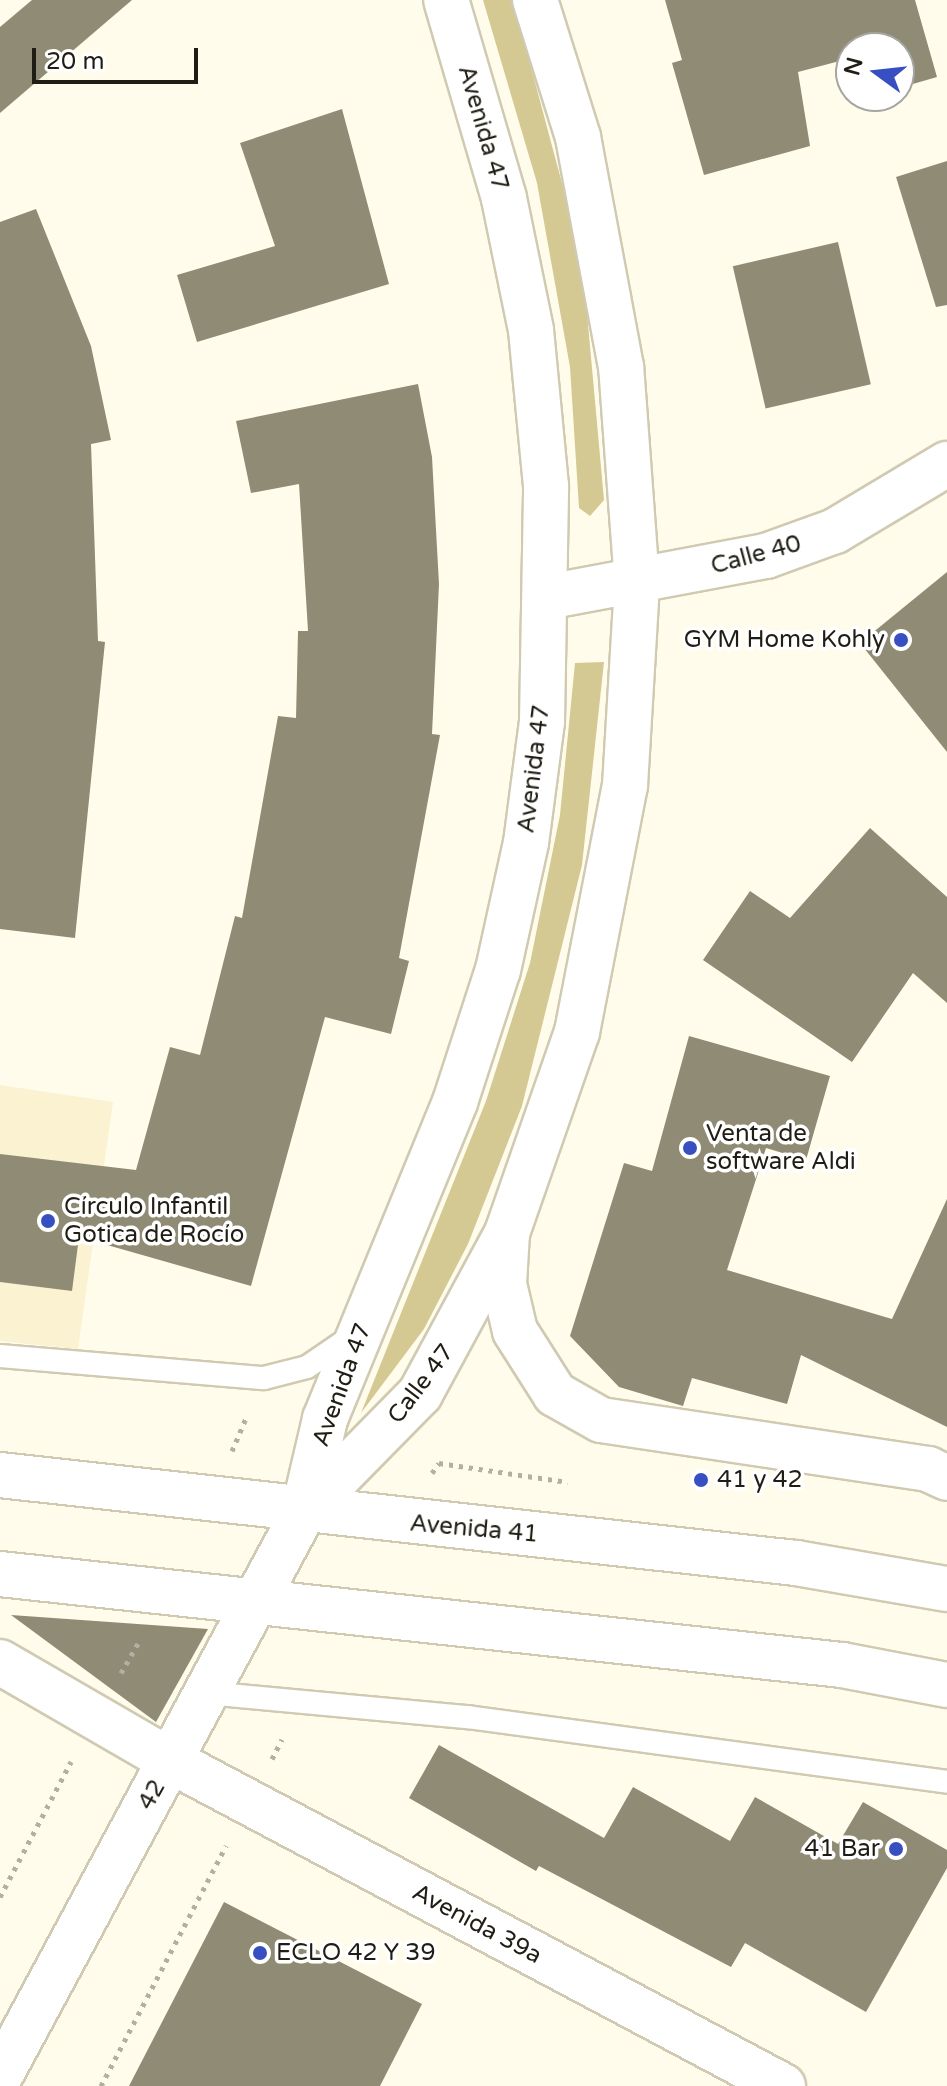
<!DOCTYPE html>
<meta charset="utf-8">
<style>
body{margin:0}
#map{position:relative;width:947px;height:2086px;overflow:hidden;background:#fffcec;font-family:"Varela Round",sans-serif}
div>[style]{position:absolute}
[style*='--x']{left:calc(var(--x)*1px);top:calc(var(--y)*1px);width:calc(var(--w)*1px);rotate:calc(var(--a)*1deg)}
.built>*{inset:0;background:#faf2d1}
.green>*{inset:0;background:#d4c893}
.building>*{inset:0;background:#908b74;transform-origin:0 0}
.path>*{height:5px;margin-top:-2.5px;transform-origin:0;background:repeating-linear-gradient(90deg,#b3b0a3 0 4px,transparent 0 10px)}
.roads{filter:drop-shadow(2px 0 #cfcab1) drop-shadow(-2px 0 #cfcab1) drop-shadow(0 2px #cfcab1) drop-shadow(0 -2px #cfcab1)}
.service>*{height:22px;margin:-11px;padding:0 11px;transform-origin:11px;border-radius:11px;background:#fff}
.minor>*{height:44px;margin:-22px;padding:0 22px;transform-origin:22px;border-radius:22px;background:#fff}
.secondary>*{height:44px;margin:-22px;padding:0 22px;transform-origin:22px;border-radius:22px;background:#fff}
.primary>*{height:44px;margin:-22px;padding:0 22px;transform-origin:22px;border-radius:22px;background:#fff}
.dots>*{width:22px;height:22px;translate:-50% -50%;box-sizing:border-box;border:4px solid #fff;border-radius:50%}
span{translate:-50% -50%;white-space:nowrap;text-align:center;line-height:1.15;-webkit-text-stroke:7px #fff;paint-order:stroke}
.street-label{font-size:24px;color:#1f1d14}
.poi-label{font-size:24px;color:#1f1d14}
.right{translate:-100% -50%;text-align:right}
.left{translate:0 -50%;text-align:left}
.north{position:absolute;left:835px;top:32px;width:80px;height:80px;box-sizing:border-box;background:#fff;border:2px solid #a5a5a1;border-radius:50%;rotate:285deg;font-size:22px;font-weight:700;line-height:32px;text-align:center;color:#1f1d14}
.north::after{content:'';display:block;margin:auto;width:28px;height:36px;background:#374fc1;clip-path:polygon(50% 0,100% 100%,50% 72%,0 100%)}
.scale{position:absolute;left:32px;top:48px;width:166px;height:36px;box-sizing:border-box;border:4px solid #1f1d14;border-top:0;padding-left:10px;font-size:24px;line-height:28px;white-space:nowrap;color:#1f1d14;-webkit-text-stroke:6px #fff;paint-order:stroke}
</style>
<div id="map">
<div class="built">
<i style="clip-path:polygon(0 1085px,113px 1102px,78px 1349px,0 1341px)"></i>
</div>
<div class="green">
<i style="clip-path:polygon(483px 0,513px 0,582px 258px,604px 500px,590px 516px,579px 508px,570px 367px,537px 183px)"></i>
<i style="clip-path:polygon(604px 662px,582px 865px,522px 1106px,468px 1244px,424px 1329px,361px 1413px,486px 1101px,530px 963px,560px 815px,575px 663px)"></i>
</div>
<div class="building">
<i style="clip-path:polygon(32px 0,132px 0,0 113px,0 27px)"></i>
<i style="clip-path:polygon(665px 0,915px 0,937px 77px,899px 88px,899px 48px,851px 48px,851px 58px,798px 72px,810px 146px,704px 175px,672px 63px,682px 60px)"></i>
<i style="clip-path:polygon(342px 109px,389px 284px,197px 342px,177px 275px,275px 246px,240px 143px)"></i>
<i style="clip-path:polygon(947px 161px,947px 305px,936px 307px,896px 177px)"></i>
<i style="clip-path:polygon(36px 209px,91px 346px,111px 440px,91px 444px,98px 641px,105px 642px,75px 938px,0 929px,0 222px)"></i>
<i style="left:838px;top:242px;width:146px;height:108px;rotate:77deg"></i>
<i style="clip-path:polygon(418px 384px,432px 457px,439px 584px,432px 734px,440px 735px,399px 958px,409px 961px,391px 1034px,325px 1017px,251px 1286px,79px 1237px,72px 1291px,0 1282px,0 1154px,136px 1170px,170px 1047px,200px 1055px,235px 916px,242px 918px,278px 716px,296px 718px,298px 631px,308px 631px,299px 484px,251px 493px,236px 421px)"></i>
<i style="clip-path:polygon(947px 572px,947px 752px,860px 643px)"></i>
<i style="clip-path:polygon(870px 828px,947px 897px,947px 1003px,913px 973px,852px 1062px,703px 960px,750px 891px,790px 918px)"></i>
<i style="clip-path:polygon(689px 1036px,830px 1076px,806px 1160px,766px 1148px,727px 1270px,892px 1319px,947px 1199px,947px 1427px,801px 1355px,787px 1404px,692px 1378px,683px 1406px,619px 1387px,570px 1336px,624px 1163px,652px 1171px)"></i>
<i style="clip-path:polygon(11px 1615px,208px 1629px,156px 1722px)"></i>
<i style="clip-path:polygon(439px 1745px,604px 1838px,633px 1787px,730px 1841px,755px 1797px,838px 1844px,863px 1802px,947px 1850px,947px 1868px,866px 2012px,745px 1943px,731px 1967px,539px 1866px,536px 1871px,409px 1798px)"></i>
<i style="clip-path:polygon(224px 1902px,422px 2004px,380px 2086px,129px 2086px)"></i>
</div>
<div class="path">
<i style="--x:232;--y:1451;--w:38;--a:-67"></i>
<i style="--x:432;--y:1473;--w:12;--a:-55"></i>
<i style="--x:439;--y:1463;--w:130;--a:8.4"></i>
<i style="--x:121;--y:1673;--w:38;--a:-60"></i>
<i style="--x:272;--y:1759;--w:22;--a:-63"></i>
<i style="--x:0;--y:1897;--w:153;--a:-62.3"></i>
<i style="--x:101;--y:2086;--w:271;--a:-62.5"></i>
</div>
<div class="roads">
<div class="service">
<i style="--x:0;--y:1356;--w:265;--a:4.8"></i>
<i style="--x:264;--y:1378;--w:44;--a:-14.3"></i>
<i style="--x:307;--y:1367;--w:57;--a:-34.2"></i>
<i style="--x:207;--y:1693;--w:262;--a:5.3"></i>
<i style="--x:468;--y:1717;--w:483;--a:7.7"></i>
</div>
<div class="minor">
<i style="--x:547;--y:597;--w:223;--a:-10.6"></i>
<i style="--x:766;--y:556;--w:73;--a:-19.9"></i>
<i style="--x:835;--y:531;--w:131;--a:-30.9"></i>
<i style="--x:171;--y:1761;--w:693;--a:27.97"></i>
</div>
<div class="secondary">
<i style="--x:303;--y:1513;--w:167;--a:-45.5"></i>
<i style="--x:420;--y:1394;--w:183;--a:-61.6"></i>
<i style="--x:507;--y:1233;--w:213;--a:-70.8"></i>
<i style="--x:577;--y:1032;--w:251;--a:-79"></i>
<i style="--x:625;--y:786;--w:203;--a:-86.6"></i>
<i style="--x:637;--y:583;--w:217;--a:-94.2"></i>
<i style="--x:621;--y:367;--w:234;--a:-100.6"></i>
<i style="--x:578;--y:137;--w:144;--a:-107.4"></i>
<i style="--x:0;--y:2076;--w:639;--a:-61.71"></i>
<i style="--x:303;--y:1513;--w:97;--a:-76.8"></i>
<i style="--x:325;--y:1419;--w:343;--a:-67.7"></i>
<i style="--x:455;--y:1102;--w:139;--a:-72"></i>
<i style="--x:498;--y:970;--w:130;--a:-77.6"></i>
<i style="--x:526;--y:843;--w:122;--a:-82.5"></i>
<i style="--x:542;--y:722;--w:236;--a:-89"></i>
<i style="--x:546;--y:486;--w:157;--a:-95.5"></i>
<i style="--x:531;--y:330;--w:135;--a:-101.6"></i>
<i style="--x:504;--y:198;--w:206;--a:-106.3"></i>
</div>
<div class="primary">
<i style="--x:507;--y:1233;--w:51;--a:93.4"></i>
<i style="--x:504;--y:1284;--w:48;--a:76.8"></i>
<i style="--x:515;--y:1331;--w:75;--a:57.6"></i>
<i style="--x:555;--y:1394;--w:53;--a:29.5"></i>
<i style="--x:601;--y:1420;--w:331;--a:8.5"></i>
<i style="--x:928;--y:1469;--w:21;--a:25"></i>
<i style="--x:0;--y:1475;--w:801;--a:6.31"></i>
<i style="--x:796;--y:1563;--w:153;--a:9.8"></i>
<i style="--x:0;--y:1574;--w:847;--a:6.17"></i>
<i style="--x:842;--y:1665;--w:107;--a:10.8"></i>
<i style="--x:0;--y:1662;--w:198;--a:30.1"></i>
</div>
</div>
<div class="dots">
<i style="left:901px;top:640px;background:#374fc1"></i>
<i style="left:690px;top:1148px;background:#374fc1"></i>
<i style="left:48px;top:1221px;background:#374fc1"></i>
<i style="left:701px;top:1480px;background:#374fc1"></i>
<i style="left:896px;top:1849px;background:#374fc1"></i>
<i style="left:260px;top:1953px;background:#374fc1"></i>
</div>
<div class="street-label">
<span style="left:483px;top:128px;rotate:74deg">Avenida 47</span>
<span style="left:756px;top:555px;rotate:-15deg">Calle 40</span>
<span style="left:534px;top:769px;rotate:-83deg">Avenida 47</span>
<span style="left:421px;top:1384px;rotate:-53deg">Calle 47</span>
<span style="left:342px;top:1385px;rotate:-70deg">Avenida 47</span>
<span style="left:474px;top:1529px;rotate:5deg">Avenida 41</span>
<span style="left:152px;top:1795px;rotate:-61deg">42</span>
<span style="left:477px;top:1924px;rotate:28deg">Avenida 39a</span>
</div>
<div class="poi-label">
<span class="right" style="left:885px;top:640px">GYM Home Kohly</span>
<span class="left" style="left:706px;top:1148px">Venta de<br>software Aldi</span>
<span class="left" style="left:64px;top:1221px">Círculo Infantil<br>Gotica de Rocío</span>
<span class="left" style="left:717px;top:1480px">41 y 42</span>
<span class="right" style="left:880px;top:1849px">41 Bar</span>
<span class="left" style="left:276px;top:1953px">ECLO 42 Y 39</span>
</div>
<div class="north">N</div>
<div class="scale">20 m</div>
</div>
